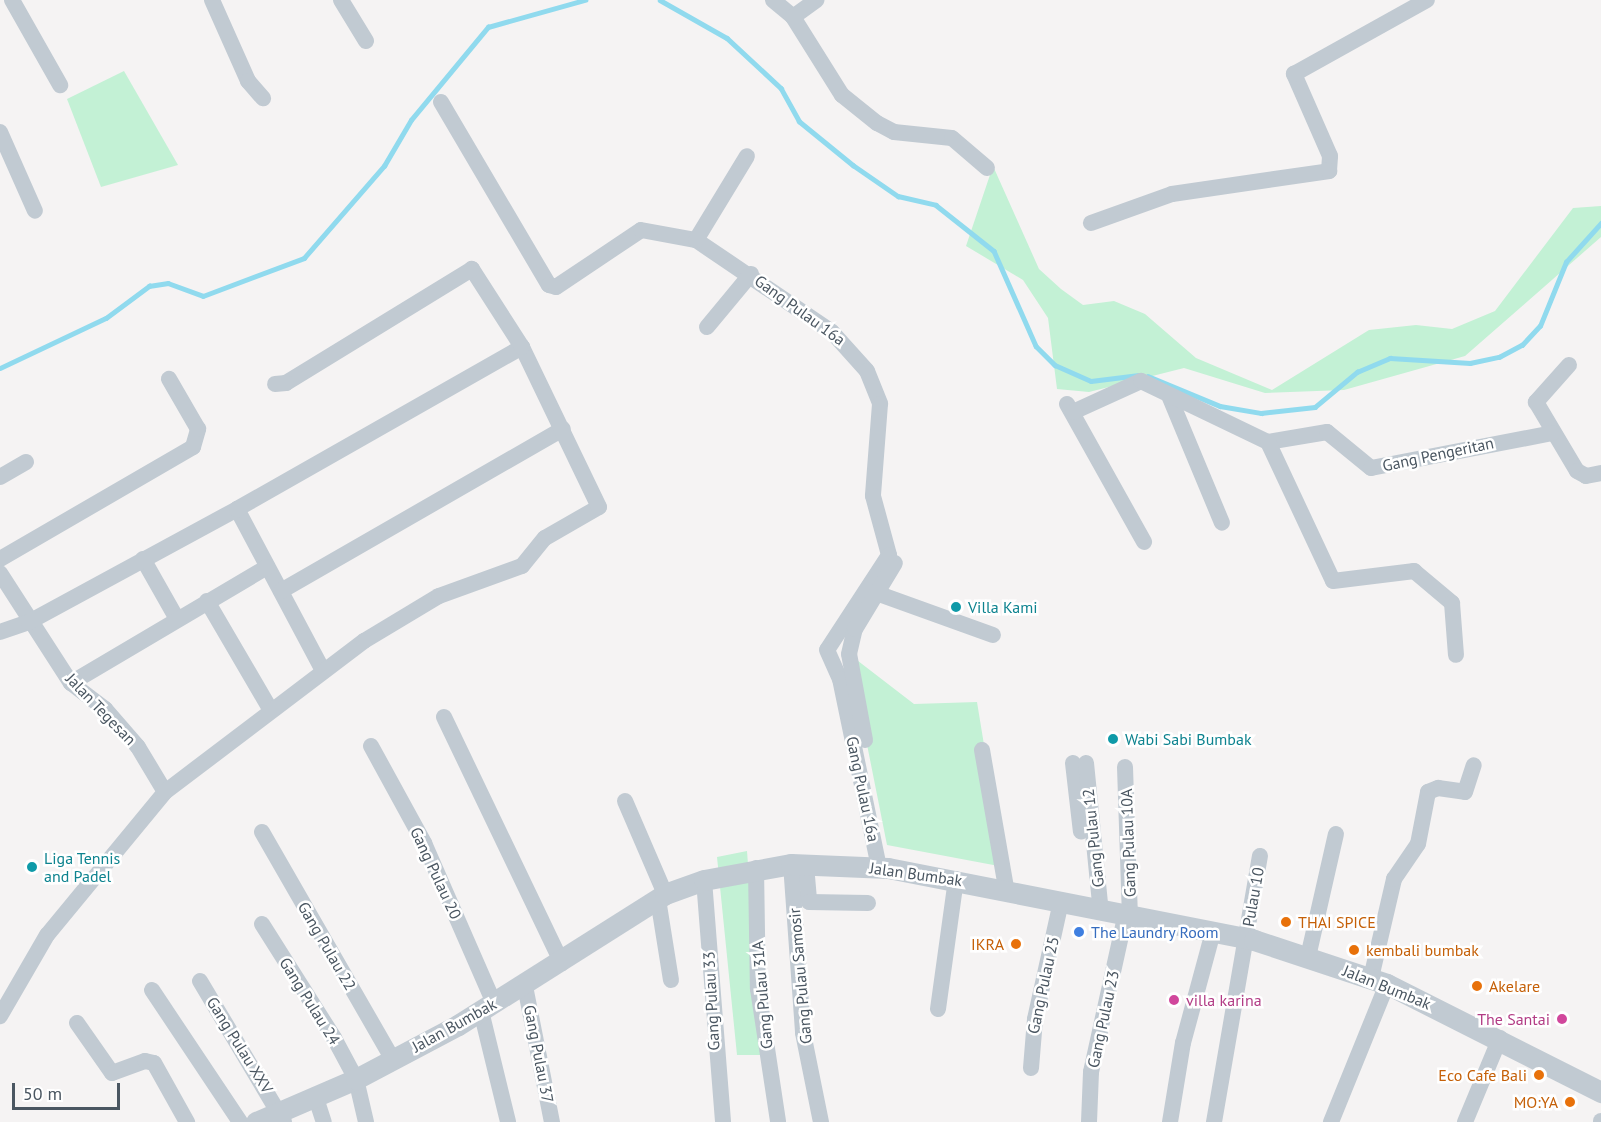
<!DOCTYPE html>
<style>
body{margin:0}
#map{position:relative;width:1601px;height:1122px;overflow:hidden;background:#f5f3f3;font-family:"PT Sans",sans-serif}
div>[style]{position:absolute}
[style*='--x']{left:calc(var(--x)*1px);top:calc(var(--y)*1px);width:calc(var(--w)*1px);rotate:calc(var(--a)*1deg)}
.green>*{inset:0;background:#c3f1d5}
.stream>*{height:4.5px;margin:-2.25px;padding:0 2.25px;transform-origin:2.25px;border-radius:2.25px;background:#90daee}
.minor>*{height:16px;margin:-8px;padding:0 8px;transform-origin:8px;border-radius:8px;background:#c1cad2}
.tertiary>*{height:21px;margin:-10.5px;padding:0 10.5px;transform-origin:10.5px;border-radius:10.5px;background:#c1cad2}
.dots>*{width:16px;height:16px;translate:-50% -50%;box-sizing:border-box;border:3px solid #fff;border-radius:50%}
span{translate:-50% -50%;white-space:nowrap;text-align:center;line-height:1.15;-webkit-text-stroke:5px #fff;paint-order:stroke}
.street-label{font-size:16px;color:#4a5661}
.culture-label{font-size:16px;color:#0d838f}
.left{translate:0 -50%;text-align:left}
.food-label{font-size:16px;color:#c56008}
.right{translate:-100% -50%;text-align:right}
.shop-label{font-size:16px;color:#366cbe}
.hotel-label{font-size:16px;color:#b23c85}
.scale{position:absolute;left:12px;top:1083px;width:108px;height:27px;box-sizing:border-box;border:3px solid #4a5661;border-top:0;padding-left:8px;font-size:18px;line-height:21px;white-space:nowrap;color:#4a5661;-webkit-text-stroke:4px #fff;paint-order:stroke}
</style>
<div id="map">
<div class="green">
<i style="clip-path:polygon(124px 71px,178px 165px,101px 187px,67px 99px)"></i>
<i style="clip-path:polygon(993px 166px,1039px 269px,1061px 289px,1083px 305px,1114px 301px,1145px 314px,1196px 358px,1272px 390px,1369px 330px,1416px 325px,1452px 329px,1495px 311px,1573px 208px,1601px 206px,1601px 237px,1465px 356px,1344px 390px,1265px 393px,1184px 368px,1089px 392px,1057px 389px,1048px 318px,1023px 280px,966px 246px)"></i>
<i style="clip-path:polygon(849px 654px,914px 704px,977px 702px,1004px 867px,887px 845px)"></i>
<i style="clip-path:polygon(747px 851px,762px 1055px,737px 1055px,717px 857px)"></i>
</div>
<div class="stream">
<i style="--x:660;--y:0;--w:77;--a:29.6"></i>
<i style="--x:727;--y:38;--w:74;--a:42.8"></i>
<i style="--x:781;--y:88;--w:38;--a:61"></i>
<i style="--x:799;--y:121;--w:70;--a:39.2"></i>
<i style="--x:853;--y:165;--w:55;--a:34.6"></i>
<i style="--x:898;--y:196;--w:39;--a:13"></i>
<i style="--x:936;--y:205;--w:74;--a:38.4"></i>
<i style="--x:994;--y:251;--w:104;--a:66.1"></i>
<i style="--x:1036;--y:346;--w:27;--a:45"></i>
<i style="--x:1055;--y:365;--w:39;--a:24"></i>
<i style="--x:1091;--y:381;--w:48;--a:-7.1"></i>
<i style="--x:0;--y:368;--w:117;--a:-25.3"></i>
<i style="--x:106;--y:318;--w:54;--a:-36.7"></i>
<i style="--x:149;--y:286;--w:19;--a:-9"></i>
<i style="--x:168;--y:283;--w:37;--a:20"></i>
<i style="--x:203;--y:296;--w:108;--a:-20.6"></i>
<i style="--x:304;--y:258;--w:122;--a:-49"></i>
<i style="--x:384;--y:166;--w:53;--a:-59.6"></i>
<i style="--x:411;--y:120;--w:121;--a:-50.4"></i>
<i style="--x:488;--y:27;--w:101;--a:-15.6"></i>
<i style="--x:1148;--y:376;--w:78;--a:22.6"></i>
<i style="--x:1220;--y:406;--w:42;--a:9.7"></i>
<i style="--x:1261;--y:413;--w:54;--a:-6.3"></i>
<i style="--x:1315;--y:407;--w:55;--a:-39.8"></i>
<i style="--x:1357;--y:372;--w:36;--a:-23"></i>
<i style="--x:1390;--y:358;--w:80;--a:3.6"></i>
<i style="--x:1470;--y:363;--w:30;--a:-12"></i>
<i style="--x:1499;--y:357;--w:26;--a:-28"></i>
<i style="--x:1522;--y:345;--w:26;--a:-47"></i>
<i style="--x:1540;--y:326;--w:69;--a:-67.9"></i>
<i style="--x:1566;--y:262;--w:52;--a:-48.1"></i>
</div>
<div class="minor">
<i style="--x:12;--y:0;--w:98;--a:60.5"></i>
<i style="--x:212;--y:0;--w:89;--a:66"></i>
<i style="--x:248;--y:81;--w:23;--a:49"></i>
<i style="--x:341;--y:0;--w:48;--a:58.6"></i>
<i style="--x:773;--y:0;--w:26;--a:40"></i>
<i style="--x:793;--y:17;--w:92;--a:57.9"></i>
<i style="--x:842;--y:95;--w:45;--a:38.7"></i>
<i style="--x:877;--y:123;--w:19;--a:28"></i>
<i style="--x:894;--y:132;--w:58;--a:5.9"></i>
<i style="--x:952;--y:138;--w:46;--a:40.6"></i>
<i style="--x:793;--y:17;--w:29;--a:-36"></i>
<i style="--x:441;--y:102;--w:212;--a:59.5"></i>
<i style="--x:549;--y:285;--w:7;--a:16"></i>
<i style="--x:556;--y:287;--w:102;--a:-33.8"></i>
<i style="--x:641;--y:230;--w:56;--a:10.3"></i>
<i style="--x:696;--y:240;--w:164;--a:34.1"></i>
<i style="--x:832;--y:332;--w:52;--a:48.1"></i>
<i style="--x:867;--y:371;--w:35;--a:68"></i>
<i style="--x:880;--y:404;--w:92;--a:94.4"></i>
<i style="--x:873;--y:496;--w:61;--a:74.8"></i>
<i style="--x:889;--y:555;--w:113;--a:123.1"></i>
<i style="--x:827;--y:650;--w:32;--a:66"></i>
<i style="--x:840;--y:679;--w:192;--a:78.3"></i>
<i style="--x:0;--y:132;--w:86;--a:66.1"></i>
<i style="--x:1091;--y:223;--w:86;--a:-19.7"></i>
<i style="--x:1172;--y:194;--w:159;--a:-8.3"></i>
<i style="--x:1329;--y:171;--w:15;--a:-86"></i>
<i style="--x:1330;--y:156;--w:90;--a:-113.7"></i>
<i style="--x:1294;--y:74;--w:152;--a:-29.1"></i>
<i style="--x:696;--y:240;--w:98;--a:-58.7"></i>
<i style="--x:707;--y:327;--w:69;--a:-50.3"></i>
<i style="--x:1569;--y:365;--w:50;--a:131.7"></i>
<i style="--x:1536;--y:402;--w:80;--a:59.3"></i>
<i style="--x:1577;--y:471;--w:10;--a:29"></i>
<i style="--x:1586;--y:476;--w:15;--a:-11"></i>
<i style="--x:1170;--y:398;--w:135;--a:67.4"></i>
<i style="--x:1067;--y:404;--w:158;--a:60.8"></i>
<i style="--x:1073;--y:412;--w:75;--a:-24.5"></i>
<i style="--x:1141;--y:381;--w:141;--a:25.7"></i>
<i style="--x:1268;--y:442;--w:60;--a:-9.6"></i>
<i style="--x:1327;--y:432;--w:57;--a:39.3"></i>
<i style="--x:1371;--y:468;--w:185;--a:-10.9"></i>
<i style="--x:1268;--y:442;--w:153;--a:64.9"></i>
<i style="--x:1333;--y:581;--w:82;--a:-7"></i>
<i style="--x:1414;--y:571;--w:50;--a:40.1"></i>
<i style="--x:1452;--y:603;--w:52;--a:85.6"></i>
<i style="--x:0;--y:477;--w:30;--a:-30"></i>
<i style="--x:237;--y:509;--w:183;--a:62"></i>
<i style="--x:0;--y:559;--w:223;--a:-30.1"></i>
<i style="--x:193;--y:447;--w:19;--a:-74"></i>
<i style="--x:198;--y:429;--w:58;--a:-120.1"></i>
<i style="--x:143;--y:559;--w:69;--a:60.5"></i>
<i style="--x:0;--y:573;--w:131;--a:57.2"></i>
<i style="--x:71;--y:683;--w:43;--a:37.4"></i>
<i style="--x:105;--y:709;--w:50;--a:49"></i>
<i style="--x:138;--y:747;--w:52;--a:59"></i>
<i style="--x:165;--y:792;--w:185;--a:129.5"></i>
<i style="--x:47;--y:935;--w:94;--a:120.1"></i>
<i style="--x:281;--y:591;--w:325;--a:-29.9"></i>
<i style="--x:879;--y:594;--w:121;--a:19.8"></i>
<i style="--x:207;--y:601;--w:125;--a:59.7"></i>
<i style="--x:0;--y:632;--w:31;--a:-19"></i>
<i style="--x:29;--y:622;--w:237;--a:-28.5"></i>
<i style="--x:237;--y:509;--w:328;--a:-29.6"></i>
<i style="--x:71;--y:683;--w:228;--a:-30.6"></i>
<i style="--x:444;--y:717;--w:273;--a:64.4"></i>
<i style="--x:865;--y:740;--w:87;--a:-100.5"></i>
<i style="--x:849;--y:654;--w:26;--a:-77"></i>
<i style="--x:855;--y:629;--w:77;--a:-58.8"></i>
<i style="--x:371;--y:746;--w:111;--a:61.3"></i>
<i style="--x:424;--y:843;--w:175;--a:66.4"></i>
<i style="--x:982;--y:750;--w:140;--a:80.1"></i>
<i style="--x:1073;--y:763;--w:69;--a:83.4"></i>
<i style="--x:1086;--y:763;--w:150;--a:84.3"></i>
<i style="--x:1125;--y:767;--w:151;--a:88.1"></i>
<i style="--x:165;--y:792;--w:250;--a:-37.2"></i>
<i style="--x:364;--y:641;--w:87;--a:-31"></i>
<i style="--x:439;--y:596;--w:88;--a:-19.9"></i>
<i style="--x:522;--y:566;--w:36;--a:-51"></i>
<i style="--x:545;--y:538;--w:62;--a:-29.9"></i>
<i style="--x:599;--y:507;--w:178;--a:-115.7"></i>
<i style="--x:522;--y:347;--w:93;--a:-122.7"></i>
<i style="--x:472;--y:269;--w:218;--a:148.5"></i>
<i style="--x:286;--y:383;--w:11;--a:175"></i>
<i style="--x:625;--y:801;--w:101;--a:66.7"></i>
<i style="--x:262;--y:832;--w:263;--a:60.1"></i>
<i style="--x:791;--y:864;--w:169;--a:85.9"></i>
<i style="--x:803;--y:1033;--w:91;--a:78.6"></i>
<i style="--x:806;--y:865;--w:37;--a:85"></i>
<i style="--x:809;--y:902;--w:59;--a:1"></i>
<i style="--x:756;--y:868;--w:121;--a:89.1"></i>
<i style="--x:758;--y:989;--w:134;--a:81.4"></i>
<i style="--x:704;--y:880;--w:243;--a:85.5"></i>
<i style="--x:658;--y:899;--w:82;--a:80.9"></i>
<i style="--x:262;--y:924;--w:135;--a:57.7"></i>
<i style="--x:334;--y:1038;--w:47;--a:61.8"></i>
<i style="--x:356;--y:1079;--w:44;--a:76.9"></i>
<i style="--x:1308;--y:957;--w:126;--a:-77.2"></i>
<i style="--x:1371;--y:978;--w:102;--a:-76.9"></i>
<i style="--x:1394;--y:879;--w:42;--a:-55.6"></i>
<i style="--x:1418;--y:844;--w:53;--a:-79.1"></i>
<i style="--x:1428;--y:792;--w:11;--a:-22"></i>
<i style="--x:1438;--y:788;--w:27;--a:8"></i>
<i style="--x:1465;--y:792;--w:28;--a:-72"></i>
<i style="--x:200;--y:981;--w:164;--a:59.2"></i>
<i style="--x:525;--y:986;--w:139;--a:78.8"></i>
<i style="--x:152;--y:990;--w:159;--a:56.3"></i>
<i style="--x:938;--y:1009;--w:131;--a:-82.1"></i>
<i style="--x:481;--y:1011;--w:114;--a:76.3"></i>
<i style="--x:77;--y:1023;--w:61;--a:55"></i>
<i style="--x:112;--y:1073;--w:35;--a:-20"></i>
<i style="--x:145;--y:1061;--w:9;--a:13"></i>
<i style="--x:154;--y:1063;--w:68;--a:60.8"></i>
<i style="--x:1031;--y:1068;--w:49;--a:-85.3"></i>
<i style="--x:1035;--y:1019;--w:120;--a:-77.5"></i>
<i style="--x:315;--y:1095;--w:28;--a:72"></i>
<i style="--x:1089;--y:1122;--w:50;--a:-87.7"></i>
<i style="--x:1091;--y:1072;--w:159;--a:-77.6"></i>
<i style="--x:1170;--y:1122;--w:80;--a:-80.7"></i>
<i style="--x:1183;--y:1043;--w:115;--a:-74.9"></i>
<i style="--x:1214;--y:1122;--w:270;--a:-80.2"></i>
<i style="--x:1331;--y:1122;--w:149;--a:-67.9"></i>
<i style="--x:1465;--y:1122;--w:91;--a:-67.4"></i>
<i style="--x:1601;--y:1122;--w:1;--a:-90"></i>
</div>
<div class="tertiary">
<i style="--x:256;--y:1122;--w:109;--a:-23.3"></i>
<i style="--x:356;--y:1079;--w:115;--a:-27.9"></i>
<i style="--x:458;--y:1025;--w:245;--a:-32.3"></i>
<i style="--x:665;--y:894;--w:41;--a:-19.7"></i>
<i style="--x:704;--y:880;--w:88;--a:-10.4"></i>
<i style="--x:791;--y:864;--w:97;--a:2.4"></i>
<i style="--x:888;--y:868;--w:373;--a:11.1"></i>
<i style="--x:1254;--y:940;--w:140;--a:18.3"></i>
<i style="--x:1387;--y:984;--w:240;--a:26.8"></i>
</div>
<div class="dots">
<i style="left:956px;top:607px;background:#0f9aa8"></i>
<i style="left:1113px;top:739px;background:#0f9aa8"></i>
<i style="left:32px;top:867px;background:#0f9aa8"></i>
<i style="left:1286px;top:922px;background:#e8710a"></i>
<i style="left:1079px;top:932px;background:#3f7fe0"></i>
<i style="left:1016px;top:944px;background:#e8710a"></i>
<i style="left:1354px;top:950px;background:#e8710a"></i>
<i style="left:1477px;top:986px;background:#e8710a"></i>
<i style="left:1174px;top:1000px;background:#d1479c"></i>
<i style="left:1562px;top:1019px;background:#d1479c"></i>
<i style="left:1539px;top:1075px;background:#e8710a"></i>
<i style="left:1570px;top:1102px;background:#e8710a"></i>
</div>
<div class="street-label">
<span style="left:800px;top:310px;rotate:36deg">Gang Pulau 16a</span>
<span style="left:1438px;top:454px;rotate:-12deg">Gang Pengeritan</span>
<span style="left:101px;top:709px;rotate:46deg">Jalan Tegesan</span>
<span style="left:863px;top:789px;rotate:78deg">Gang Pulau 16a</span>
<span style="left:1093px;top:838px;rotate:-96deg">Gang Pulau 12</span>
<span style="left:1128px;top:843px;rotate:-92deg">Gang Pulau 10A</span>
<span style="left:436px;top:873px;rotate:65deg">Gang Pulau 20</span>
<span style="left:916px;top:874px;rotate:8deg">Jalan Bumbak</span>
<span style="left:1253px;top:897px;rotate:-80deg">Pulau 10</span>
<span style="left:327px;top:946px;rotate:60deg">Gang Pulau 22</span>
<span style="left:800px;top:976px;rotate:-95deg">Gang Pulau Samosir</span>
<span style="left:1043px;top:985px;rotate:-78deg">Gang Pulau 25</span>
<span style="left:1387px;top:987px;rotate:22deg">Jalan Bumbak</span>
<span style="left:762px;top:995px;rotate:-95deg">Gang Pulau 31A</span>
<span style="left:310px;top:1001px;rotate:58deg">Gang Pulau 24</span>
<span style="left:711px;top:1001px;rotate:-93deg">Gang Pulau 33</span>
<span style="left:1103px;top:1019px;rotate:-78deg">Gang Pulau 23</span>
<span style="left:454px;top:1025px;rotate:-29deg">Jalan Bumbak</span>
<span style="left:240px;top:1045px;rotate:58deg">Gang Pulau XXV</span>
<span style="left:539px;top:1054px;rotate:79deg">Gang Pulau 37</span>
</div>
<div class="culture-label">
<span class="left" style="left:968px;top:607px">Villa Kami</span>
<span class="left" style="left:1125px;top:739px">Wabi Sabi Bumbak</span>
<span class="left" style="left:44px;top:867px">Liga Tennis<br>and Padel</span>
</div>
<div class="food-label">
<span class="left" style="left:1298px;top:922px">THAI SPICE</span>
<span class="right" style="left:1004px;top:944px">IKRA</span>
<span class="left" style="left:1366px;top:950px">kembali bumbak</span>
<span class="left" style="left:1489px;top:986px">Akelare</span>
<span class="right" style="left:1527px;top:1075px">Eco Cafe Bali</span>
<span class="right" style="left:1558px;top:1102px">MO:YA</span>
</div>
<div class="shop-label">
<span class="left" style="left:1091px;top:932px">The Laundry Room</span>
</div>
<div class="hotel-label">
<span class="left" style="left:1186px;top:1000px">villa karina</span>
<span class="right" style="left:1550px;top:1019px">The Santai</span>
</div>
<div class="scale">50 m</div>
</div>
